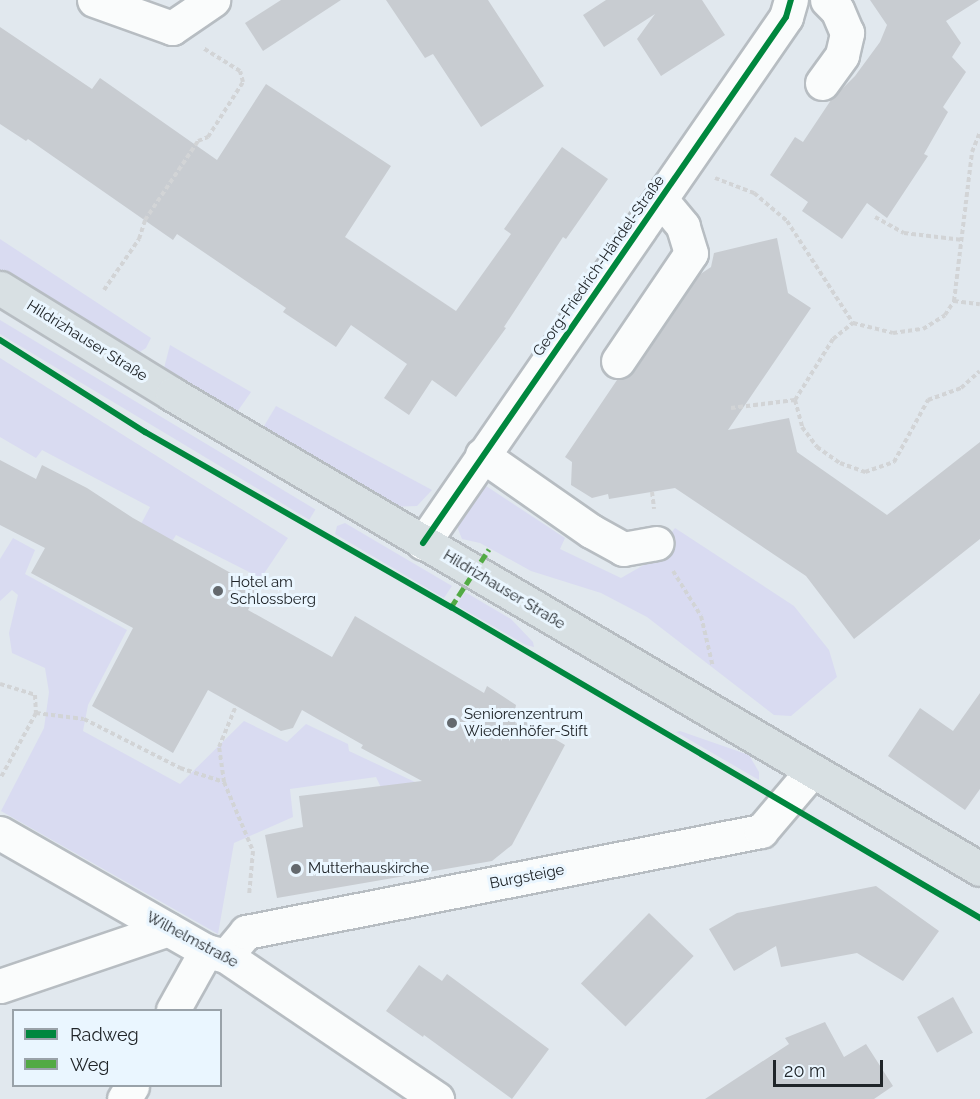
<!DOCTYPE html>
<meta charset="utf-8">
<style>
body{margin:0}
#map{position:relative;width:980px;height:1099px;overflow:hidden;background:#e1e8ee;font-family:Raleway,sans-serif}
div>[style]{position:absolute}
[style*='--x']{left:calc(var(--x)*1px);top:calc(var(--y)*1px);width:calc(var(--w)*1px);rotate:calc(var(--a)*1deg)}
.green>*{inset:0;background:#d9dbf1;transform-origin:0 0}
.building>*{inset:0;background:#c8ccd1;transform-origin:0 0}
.path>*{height:4px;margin-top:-2px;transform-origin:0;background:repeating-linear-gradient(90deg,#d2d4d6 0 4.5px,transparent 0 7.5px)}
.roads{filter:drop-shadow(2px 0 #b7bdc2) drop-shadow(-2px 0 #b7bdc2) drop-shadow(0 2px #b7bdc2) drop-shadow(0 -2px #b7bdc2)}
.minor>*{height:33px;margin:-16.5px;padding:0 16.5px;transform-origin:16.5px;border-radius:16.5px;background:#fafcfc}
.major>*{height:33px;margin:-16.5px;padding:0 16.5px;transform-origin:16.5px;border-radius:16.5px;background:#d8e0e3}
.quiet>*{height:4.5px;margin-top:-2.25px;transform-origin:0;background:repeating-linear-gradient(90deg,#52aa44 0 9px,transparent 0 13.5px)}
.cycleway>*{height:6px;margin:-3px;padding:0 3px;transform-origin:3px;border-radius:3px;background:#00873e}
.dots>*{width:16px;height:16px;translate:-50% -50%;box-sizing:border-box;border:3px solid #eaf6ff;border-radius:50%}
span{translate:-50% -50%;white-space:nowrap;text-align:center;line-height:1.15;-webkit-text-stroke:6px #eaf6ff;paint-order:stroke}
.street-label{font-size:15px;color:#202529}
.poi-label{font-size:15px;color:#202529}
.left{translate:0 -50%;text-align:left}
.legend{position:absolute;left:12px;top:1009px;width:210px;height:78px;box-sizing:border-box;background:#eaf6ff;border:2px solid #99a2a9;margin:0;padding:8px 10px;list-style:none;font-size:18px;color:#202529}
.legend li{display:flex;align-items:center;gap:12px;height:30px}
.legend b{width:30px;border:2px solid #99a2a9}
.scale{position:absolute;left:773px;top:1060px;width:110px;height:27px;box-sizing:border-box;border:3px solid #202529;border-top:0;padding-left:8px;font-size:18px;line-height:21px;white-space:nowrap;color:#202529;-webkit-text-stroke:4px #eaf6ff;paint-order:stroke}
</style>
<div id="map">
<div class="green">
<i style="clip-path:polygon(0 239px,151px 338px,146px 348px,132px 357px,0 270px)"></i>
<i style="left:0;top:320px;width:368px;height:12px;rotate:31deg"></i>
<i style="clip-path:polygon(170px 345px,251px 392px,235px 415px,163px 372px)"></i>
<i style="clip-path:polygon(0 358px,288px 538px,261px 578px,176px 535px,136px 599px,109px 584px,150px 507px,42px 450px,36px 458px,0 437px)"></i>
<i style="clip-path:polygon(276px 406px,432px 490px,417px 506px,387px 507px,261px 431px)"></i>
<i style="clip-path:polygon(483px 484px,565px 538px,560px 549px,621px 578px,649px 562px,675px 528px,794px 606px,829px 650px,837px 677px,791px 716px,774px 715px,647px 617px,601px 593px,531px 571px,480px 543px,462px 539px,456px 524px)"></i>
<i style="clip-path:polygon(345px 523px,452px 586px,444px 598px,335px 534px,337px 526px)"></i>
<i style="clip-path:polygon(13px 538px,35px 550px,25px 574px,127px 630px,88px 705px,83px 731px,180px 784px,244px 721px,287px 742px,306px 724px,348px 744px,349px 751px,432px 790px,387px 800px,376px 777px,290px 789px,293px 817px,234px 843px,218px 934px,1px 811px,44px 728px,49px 692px,45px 668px,12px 653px,9px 633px,18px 595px,12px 590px,0 601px,0 559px)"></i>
<i style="clip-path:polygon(465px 592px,511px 619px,533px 642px,534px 647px,526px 645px,456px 605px)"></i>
<i style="clip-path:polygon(680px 731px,749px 755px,759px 772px,759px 780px,676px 732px)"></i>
</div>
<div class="building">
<i style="clip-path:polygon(281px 0,341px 0,263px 51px,245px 23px)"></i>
<i style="clip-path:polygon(386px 0,488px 0,544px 86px,481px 127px,433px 54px,425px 58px)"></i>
<i style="clip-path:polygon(606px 0,702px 0,725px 35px,661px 76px,637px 39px,655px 14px,604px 47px,583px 15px)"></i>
<i style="clip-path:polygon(870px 0,979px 0,946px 21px,961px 43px,952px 57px,966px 72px,943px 107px,948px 112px,924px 154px,928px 156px,887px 218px,867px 203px,842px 239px,802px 211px,808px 202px,770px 175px,795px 137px,803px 142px,831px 100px,855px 76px,880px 42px,887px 25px)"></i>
<i style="clip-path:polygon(0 27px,92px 89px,100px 78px,217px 160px,266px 84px,391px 166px,345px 237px,456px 311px,511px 234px,504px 229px,562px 147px,608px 179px,566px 239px,563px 237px,504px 327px,506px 328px,456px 397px,432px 380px,409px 415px,384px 398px,407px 364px,351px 325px,336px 347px,283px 312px,286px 308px,177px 234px,173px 240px,28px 139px,26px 141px,0 124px)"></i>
<i style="clip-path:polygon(777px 238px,788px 293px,811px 308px,728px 430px,789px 418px,797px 452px,887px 515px,980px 442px,980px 539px,854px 639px,806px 576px,675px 488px,609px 499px,608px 494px,592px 498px,571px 485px,572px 462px,565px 457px,617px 380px,627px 378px,634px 372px,699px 275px,711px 267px,714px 253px)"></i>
<i style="clip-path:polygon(0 460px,36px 479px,42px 465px,87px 488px,133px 518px,259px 589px,248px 610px,332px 657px,355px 616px,484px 693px,487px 686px,516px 705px,514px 715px,565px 745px,512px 845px,492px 861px,277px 898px,265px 835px,303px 827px,299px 796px,422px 781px,361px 748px,363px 745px,302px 710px,293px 728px,281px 731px,208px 690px,173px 753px,92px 706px,133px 628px,31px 573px,45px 548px,0 525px)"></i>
<i style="clip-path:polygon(980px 693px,980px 789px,965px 810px,888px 756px,920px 708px,953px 731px)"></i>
<i style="clip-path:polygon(876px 886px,939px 931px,903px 981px,857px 953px,781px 967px,776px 946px,734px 971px,709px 929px,737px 913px)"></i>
<i style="left:649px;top:913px;width:62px;height:98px;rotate:44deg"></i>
<i style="clip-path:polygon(419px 965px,442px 981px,447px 974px,549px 1049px,512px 1099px,424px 1035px,423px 1037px,386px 1011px)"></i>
<i style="left:953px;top:997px;width:41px;height:41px;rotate:61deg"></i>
<i style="clip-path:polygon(825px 1022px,844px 1057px,866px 1044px,893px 1086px,874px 1099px,705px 1099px,789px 1044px,785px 1038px)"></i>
</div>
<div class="path">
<i style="--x:715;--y:178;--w:42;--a:21"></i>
<i style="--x:754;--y:193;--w:43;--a:40.3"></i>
<i style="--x:787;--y:221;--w:121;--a:57.1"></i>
<i style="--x:875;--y:217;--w:33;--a:29"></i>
<i style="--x:904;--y:233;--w:59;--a:6.8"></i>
<i style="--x:104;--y:290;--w:62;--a:-55.5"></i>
<i style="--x:139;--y:239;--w:20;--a:-72"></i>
<i style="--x:145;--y:220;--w:95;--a:-56.1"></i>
<i style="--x:198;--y:141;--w:11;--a:-22"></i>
<i style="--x:208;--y:137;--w:65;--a:-57.5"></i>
<i style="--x:243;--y:82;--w:11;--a:-105"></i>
<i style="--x:240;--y:71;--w:44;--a:-148.1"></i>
<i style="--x:954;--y:301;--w:26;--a:7"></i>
<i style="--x:795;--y:400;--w:28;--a:75"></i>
<i style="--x:802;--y:427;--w:25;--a:53"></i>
<i style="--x:817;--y:447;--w:28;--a:35"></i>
<i style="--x:840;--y:463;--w:27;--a:20"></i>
<i style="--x:865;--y:472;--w:31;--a:-19"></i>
<i style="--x:894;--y:462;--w:71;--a:-61.3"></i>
<i style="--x:928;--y:400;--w:35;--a:-20"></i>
<i style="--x:961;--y:388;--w:25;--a:-42"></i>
<i style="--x:731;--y:408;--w:64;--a:-7.1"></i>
<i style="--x:795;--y:400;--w:72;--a:-58.1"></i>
<i style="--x:833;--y:339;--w:26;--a:-39"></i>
<i style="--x:853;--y:323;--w:41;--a:14"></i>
<i style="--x:893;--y:333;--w:30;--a:-8"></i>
<i style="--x:923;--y:329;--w:26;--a:-32"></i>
<i style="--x:945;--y:315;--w:17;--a:-57"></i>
<i style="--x:954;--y:301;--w:150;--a:-83.1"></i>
<i style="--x:972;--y:152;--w:22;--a:-68"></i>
<i style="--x:652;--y:492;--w:17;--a:83"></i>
<i style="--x:673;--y:571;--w:53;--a:58.1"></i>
<i style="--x:701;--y:616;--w:52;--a:76.8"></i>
<i style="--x:0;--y:684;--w:37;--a:17"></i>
<i style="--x:35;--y:695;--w:18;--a:87"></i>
<i style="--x:36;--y:713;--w:75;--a:118.6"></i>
<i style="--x:36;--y:713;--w:48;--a:7.1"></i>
<i style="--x:84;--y:719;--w:108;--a:27"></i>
<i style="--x:180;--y:768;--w:46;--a:17.7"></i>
<i style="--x:224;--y:782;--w:75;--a:67.2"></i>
<i style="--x:253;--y:851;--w:45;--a:95.1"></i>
<i style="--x:224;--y:782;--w:35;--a:-98"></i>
<i style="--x:219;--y:747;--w:44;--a:-67.5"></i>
</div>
<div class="roads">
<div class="minor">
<i style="--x:94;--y:0;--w:83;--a:19.7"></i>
<i style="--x:172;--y:28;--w:50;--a:-34.3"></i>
<i style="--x:822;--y:83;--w:34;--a:-54"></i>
<i style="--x:842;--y:55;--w:23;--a:-77"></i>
<i style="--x:847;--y:33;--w:25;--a:-113"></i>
<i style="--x:837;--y:10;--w:14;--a:-135"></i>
<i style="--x:618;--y:361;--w:130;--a:-55.9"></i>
<i style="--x:691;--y:253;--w:28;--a:-107"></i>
<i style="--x:683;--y:226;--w:35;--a:-130"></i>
<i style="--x:482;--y:455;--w:133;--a:34.9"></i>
<i style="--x:591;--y:531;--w:37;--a:29"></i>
<i style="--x:623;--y:549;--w:34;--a:-10"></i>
<i style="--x:423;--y:543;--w:639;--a:-55.39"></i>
<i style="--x:786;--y:17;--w:18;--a:-74"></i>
<i style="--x:0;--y:833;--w:237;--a:29.8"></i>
<i style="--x:206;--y:951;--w:21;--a:14"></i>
<i style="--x:226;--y:956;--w:255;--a:34.1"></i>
<i style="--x:226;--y:956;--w:31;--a:-50"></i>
<i style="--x:246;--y:932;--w:525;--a:-11.1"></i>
<i style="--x:761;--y:831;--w:77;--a:-49.7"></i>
<i style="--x:0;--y:986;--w:177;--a:-18.7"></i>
<i style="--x:173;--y:1010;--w:68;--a:-60.8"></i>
<i style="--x:124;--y:1099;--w:15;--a:-58"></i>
</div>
<div class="major">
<i style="--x:0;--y:288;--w:202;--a:31.6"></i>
<i style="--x:172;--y:394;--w:937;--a:30.45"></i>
</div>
</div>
<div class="quiet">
<i style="--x:451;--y:607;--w:69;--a:-56.8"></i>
</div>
<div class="cycleway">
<i style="--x:0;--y:340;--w:172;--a:32.4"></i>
<i style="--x:145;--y:432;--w:353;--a:29.8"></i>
<i style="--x:451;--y:607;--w:614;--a:30.45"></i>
<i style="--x:423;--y:543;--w:639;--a:-55.39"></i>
<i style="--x:786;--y:17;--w:18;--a:-74"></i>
</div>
<div class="dots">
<i style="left:218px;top:591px;background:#64696e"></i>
<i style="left:452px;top:723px;background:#64696e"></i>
<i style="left:296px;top:869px;background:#64696e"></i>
</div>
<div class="street-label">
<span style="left:599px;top:266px;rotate:-55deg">Georg-Friedrich-Händel-Straße</span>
<span style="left:87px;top:341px;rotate:32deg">Hildrizhauser Straße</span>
<span style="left:504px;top:590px;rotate:31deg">Hildrizhauser Straße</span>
<span style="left:527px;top:877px;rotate:-11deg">Burgsteige</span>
<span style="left:192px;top:940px;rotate:28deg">Wilhelmstraße</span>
</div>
<div class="poi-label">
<span class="left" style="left:230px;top:591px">Hotel am<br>Schlossberg</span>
<span class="left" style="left:464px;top:723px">Seniorenzentrum<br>Wiedenhöfer-Stift</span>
<span class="left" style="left:308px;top:869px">Mutterhauskirche</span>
</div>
<ul class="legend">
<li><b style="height:8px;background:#00873e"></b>Radweg</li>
<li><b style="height:8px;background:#52aa44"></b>Weg</li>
</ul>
<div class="scale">20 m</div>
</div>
